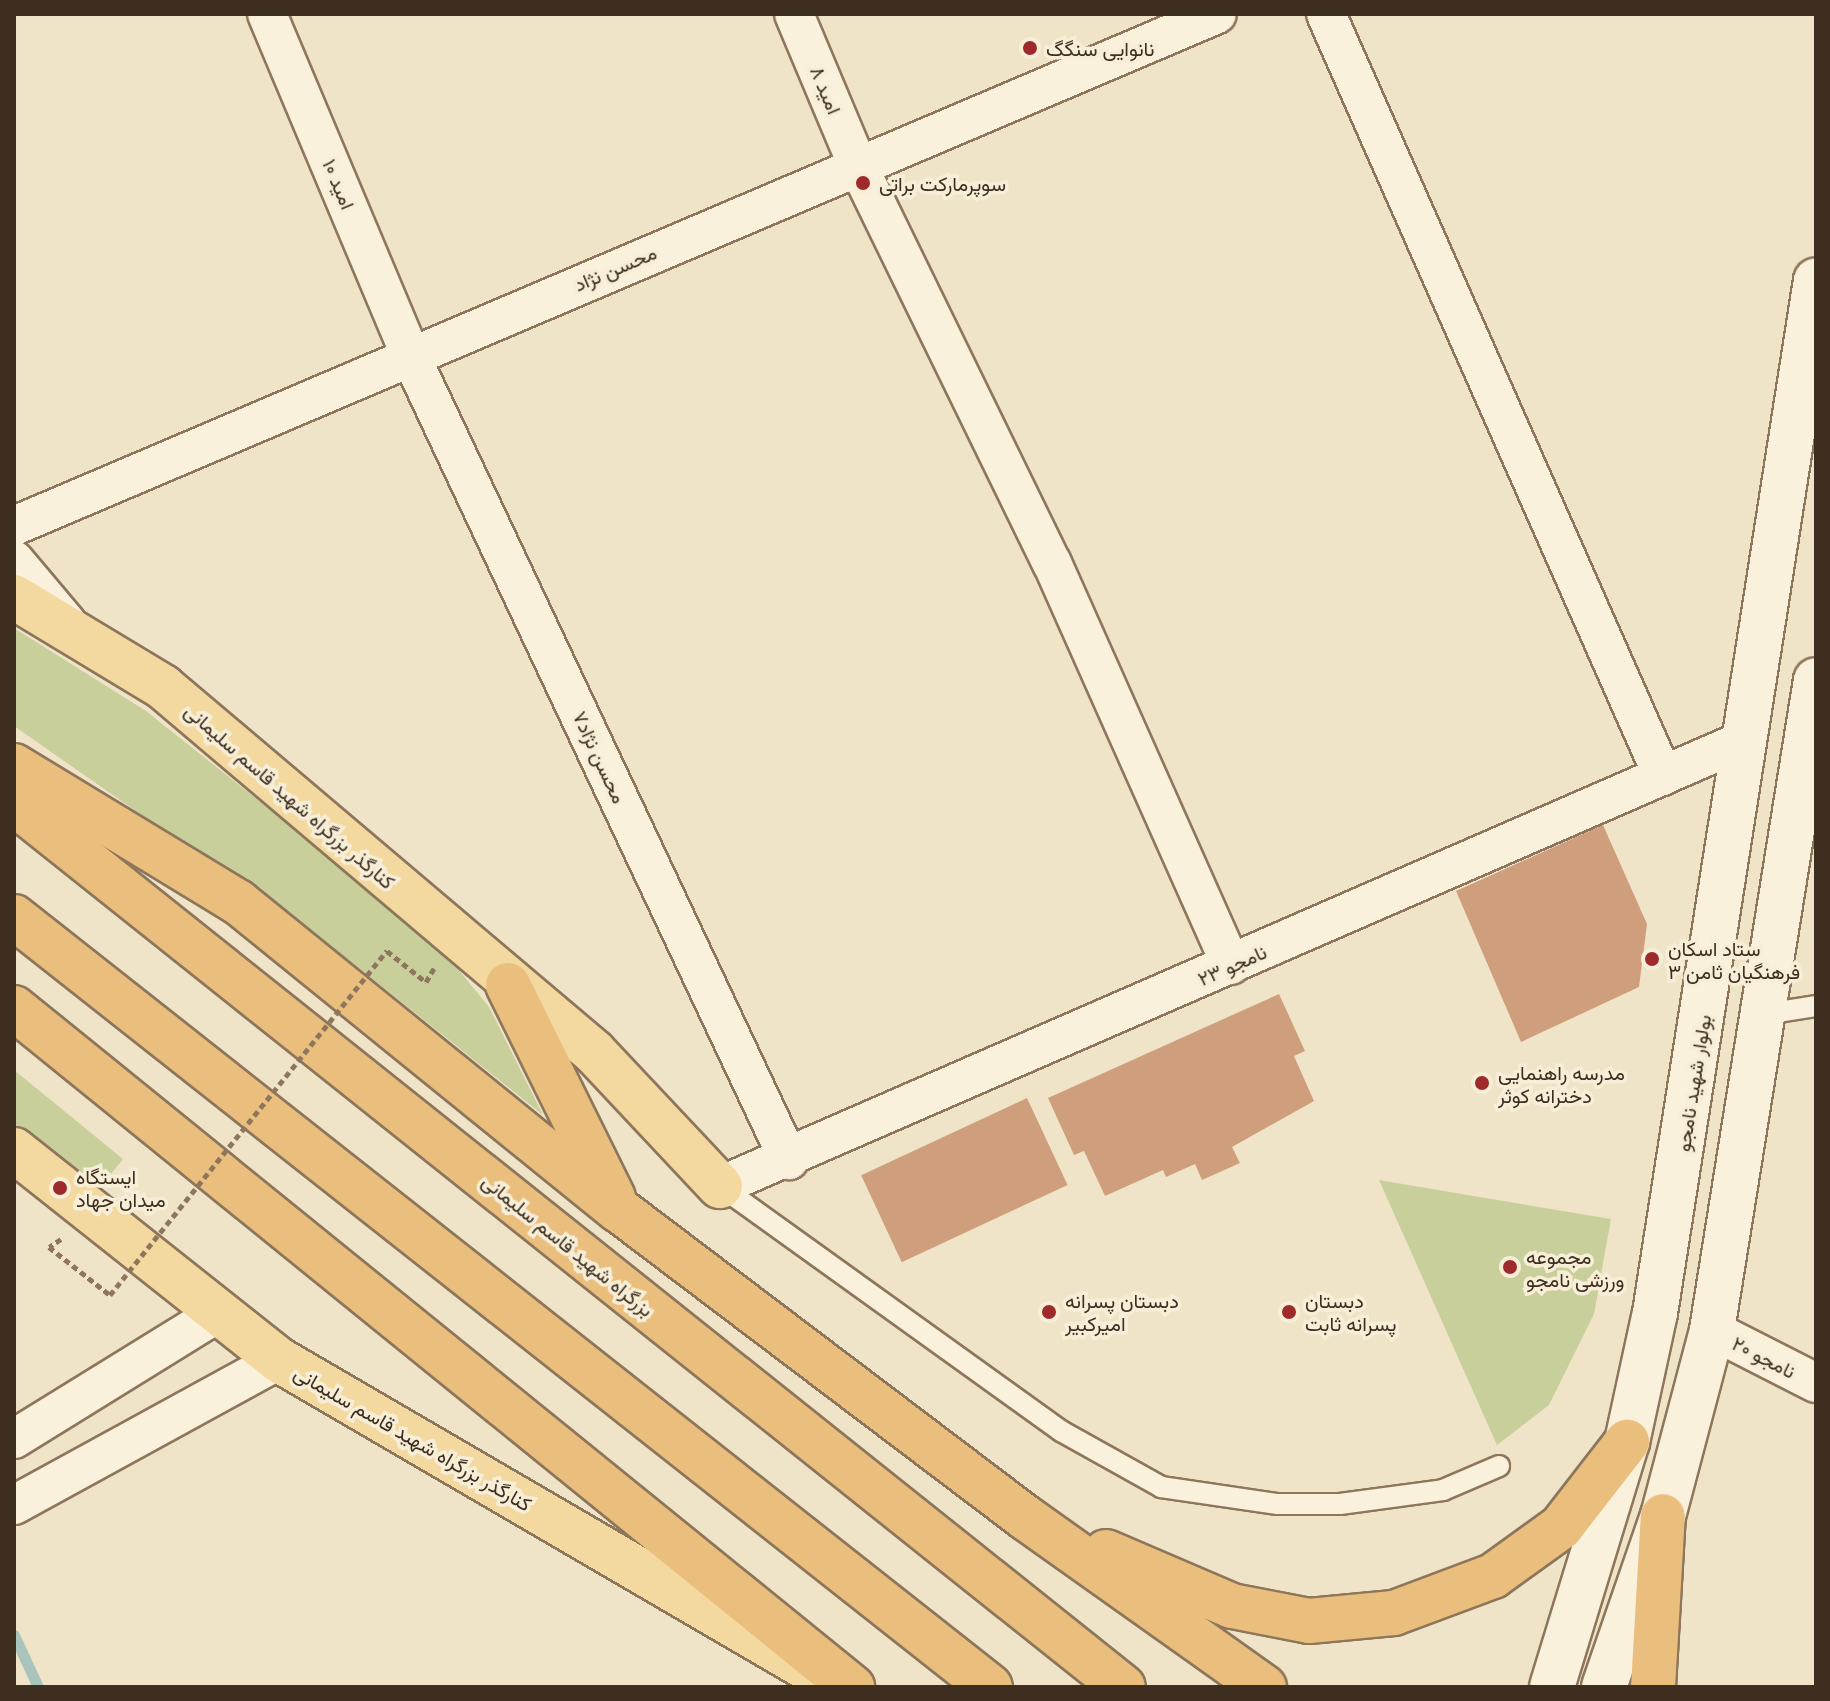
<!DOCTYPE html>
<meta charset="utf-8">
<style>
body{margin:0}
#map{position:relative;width:1830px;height:1701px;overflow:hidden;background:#f0e4c8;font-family:"PT Serif",Vazirmatn,serif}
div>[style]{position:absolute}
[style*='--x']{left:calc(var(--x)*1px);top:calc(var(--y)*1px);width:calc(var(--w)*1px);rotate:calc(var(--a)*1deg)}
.green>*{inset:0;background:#c9cf9b}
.stream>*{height:11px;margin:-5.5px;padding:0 5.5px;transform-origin:5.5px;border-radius:5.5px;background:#a9c4bc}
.building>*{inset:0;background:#cf9f7d;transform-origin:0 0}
.path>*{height:5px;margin-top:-2.5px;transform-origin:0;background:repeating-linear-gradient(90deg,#8d765c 0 6px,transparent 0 10px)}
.roads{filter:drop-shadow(2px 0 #8d765c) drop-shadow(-2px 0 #8d765c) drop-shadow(0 2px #8d765c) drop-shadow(0 -2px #8d765c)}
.service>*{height:20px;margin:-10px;padding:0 10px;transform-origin:10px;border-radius:10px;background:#faf1dc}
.minor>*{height:38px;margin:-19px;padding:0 19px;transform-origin:19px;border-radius:19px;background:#faf1dc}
.tertiary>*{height:44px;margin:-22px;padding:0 22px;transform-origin:22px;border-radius:22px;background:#faf1dc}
.primary>*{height:44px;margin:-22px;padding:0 22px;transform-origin:22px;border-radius:22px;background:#f3d9a0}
.trunk>*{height:44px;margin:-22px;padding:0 22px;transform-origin:22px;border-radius:22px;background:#eabe7c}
.path-bridge>*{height:5px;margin-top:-2.5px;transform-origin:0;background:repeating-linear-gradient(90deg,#8d765c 0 6px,transparent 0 10px)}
.dots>*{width:22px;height:22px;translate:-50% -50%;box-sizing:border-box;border:4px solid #f7eed8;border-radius:50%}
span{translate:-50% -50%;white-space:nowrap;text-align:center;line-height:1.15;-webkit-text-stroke:7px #f7eed8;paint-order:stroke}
.poi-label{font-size:20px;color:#3d2e20}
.left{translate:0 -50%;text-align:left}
.street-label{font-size:20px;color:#3d2e20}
.frame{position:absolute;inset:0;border:16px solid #3d2e20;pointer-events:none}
</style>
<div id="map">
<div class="green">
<i style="clip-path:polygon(14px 628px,146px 711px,435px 941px,489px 1007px,543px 1115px,349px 960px,14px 726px)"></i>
<i style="clip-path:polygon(14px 1070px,123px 1159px,94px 1195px,14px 1129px)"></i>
<i style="clip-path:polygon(1379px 1180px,1611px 1219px,1594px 1314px,1549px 1405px,1497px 1445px)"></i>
</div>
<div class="stream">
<i style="--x:14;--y:1635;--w:57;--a:65.2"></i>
</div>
<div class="building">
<i style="clip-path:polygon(1603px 825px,1647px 924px,1639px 987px,1521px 1042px,1456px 891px)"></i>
<i style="clip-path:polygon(1279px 994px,1305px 1051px,1294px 1056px,1314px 1101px,1232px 1147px,1240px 1163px,1202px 1180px,1195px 1164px,1166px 1177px,1163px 1170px,1105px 1196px,1084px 1151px,1074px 1155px,1048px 1098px)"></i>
<i style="left:1027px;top:1098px;width:96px;height:183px;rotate:65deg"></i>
</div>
<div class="path">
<i style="--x:387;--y:951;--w:50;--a:38.5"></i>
<i style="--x:426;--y:982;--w:16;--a:-60"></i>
<i style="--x:61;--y:1239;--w:14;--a:146"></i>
<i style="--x:49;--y:1247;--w:78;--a:38.2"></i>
</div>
<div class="roads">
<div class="service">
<i style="--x:1765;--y:1014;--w:52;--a:-8.9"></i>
<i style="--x:720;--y:1186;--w:420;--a:35.7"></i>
<i style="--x:1061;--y:1431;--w:115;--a:29.2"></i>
<i style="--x:1161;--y:1487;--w:118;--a:8.3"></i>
<i style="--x:1278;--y:1504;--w:62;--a:0"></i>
<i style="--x:1340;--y:1504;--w:104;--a:-7.7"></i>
<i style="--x:1443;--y:1490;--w:61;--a:-23.2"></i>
</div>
<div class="minor">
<i style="--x:267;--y:14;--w:370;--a:67.2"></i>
<i style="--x:410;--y:355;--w:890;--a:64.79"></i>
<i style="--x:794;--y:14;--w:165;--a:67.2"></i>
<i style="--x:858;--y:166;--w:442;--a:64"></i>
<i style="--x:1052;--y:563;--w:440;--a:66"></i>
<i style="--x:1326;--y:14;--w:833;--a:66.14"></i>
<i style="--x:14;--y:526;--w:1307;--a:-23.05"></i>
<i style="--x:14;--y:560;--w:82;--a:49.9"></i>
<i style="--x:720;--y:1186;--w:1115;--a:-23.53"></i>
<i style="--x:1712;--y:1330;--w:117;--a:27"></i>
<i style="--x:14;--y:1439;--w:238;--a:-31.7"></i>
<i style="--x:14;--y:1505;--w:302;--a:-28.7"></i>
</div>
<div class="tertiary">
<i style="--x:1552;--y:1687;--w:256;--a:-73"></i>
<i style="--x:1627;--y:1442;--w:132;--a:-77.8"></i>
<i style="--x:1655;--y:1313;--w:1045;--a:-81.14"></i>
<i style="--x:1604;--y:1687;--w:181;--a:-71"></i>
<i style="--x:1663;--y:1516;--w:192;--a:-75.2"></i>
<i style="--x:1712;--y:1330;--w:658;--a:-80.91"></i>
</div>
<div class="primary">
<i style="--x:14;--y:597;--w:174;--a:31.1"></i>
<i style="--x:163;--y:687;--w:565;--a:40.26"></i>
<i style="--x:594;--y:1052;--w:184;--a:46.8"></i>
<i style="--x:14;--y:1150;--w:338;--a:38.4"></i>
<i style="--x:279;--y:1360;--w:619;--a:30.25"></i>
</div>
<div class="trunk">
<i style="--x:14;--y:766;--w:262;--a:31.3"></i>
<i style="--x:238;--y:902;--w:490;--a:39"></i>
<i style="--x:619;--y:1210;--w:510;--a:37.12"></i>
<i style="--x:1026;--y:1518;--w:292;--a:35.4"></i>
<i style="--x:14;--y:803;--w:1418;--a:38.56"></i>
<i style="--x:14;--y:917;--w:1243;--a:38.27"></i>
<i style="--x:508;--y:985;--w:237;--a:63.7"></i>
<i style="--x:14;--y:1008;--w:1079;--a:39.02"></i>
<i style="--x:1106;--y:1552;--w:137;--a:23.2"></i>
<i style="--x:1232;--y:1606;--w:78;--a:11"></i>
<i style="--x:1309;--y:1621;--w:85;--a:-5.4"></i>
<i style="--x:1394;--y:1613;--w:106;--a:-20.5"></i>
<i style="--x:1493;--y:1576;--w:84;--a:-35.8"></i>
<i style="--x:1561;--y:1527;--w:108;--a:-52.2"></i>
<i style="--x:1653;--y:1687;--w:171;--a:-86.7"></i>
</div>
</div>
<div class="path-bridge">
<i style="--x:110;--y:1295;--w:442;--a:-51.2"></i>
</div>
<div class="dots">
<i style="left:1030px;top:48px;background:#9e2a2b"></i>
<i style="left:863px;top:183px;background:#9e2a2b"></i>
<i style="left:1652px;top:959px;background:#9e2a2b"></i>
<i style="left:1482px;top:1083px;background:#9e2a2b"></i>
<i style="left:60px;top:1188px;background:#9e2a2b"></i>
<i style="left:1510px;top:1267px;background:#9e2a2b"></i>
<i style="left:1049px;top:1312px;background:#9e2a2b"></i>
<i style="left:1289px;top:1312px;background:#9e2a2b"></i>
</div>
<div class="poi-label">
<span class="left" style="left:1046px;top:48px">نانوایی سنگگ</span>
<span class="left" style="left:879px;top:183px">سوپرمارکت براتی</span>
<span class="left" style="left:1668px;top:960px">ستاد اسکان<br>فرهنگیان ثامن ۳</span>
<span class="left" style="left:1498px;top:1084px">مدرسه راهنمایی<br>دخترانه کوثر</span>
<span class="left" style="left:76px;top:1188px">ایستگاه<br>میدان جهاد</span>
<span class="left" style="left:1526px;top:1268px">مجموعه<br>ورزشی نامجو</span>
<span class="left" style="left:1065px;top:1312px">دبستان پسرانه<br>امیرکبیر</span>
<span class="left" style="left:1305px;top:1312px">دبستان<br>پسرانه ثابت</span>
</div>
<div class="street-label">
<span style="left:826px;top:90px;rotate:67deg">امید ۸</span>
<span style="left:339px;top:184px;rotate:67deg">امید ۱۰</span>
<span style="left:615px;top:268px;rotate:-23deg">محسن نژاد</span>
<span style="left:600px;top:757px;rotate:65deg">محسن نژاد۷</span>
<span style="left:290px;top:796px;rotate:41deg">کنارگذر بزرگراه شهید قاسم سلیمانی</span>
<span style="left:1232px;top:965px;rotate:-24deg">نامجو ۲۳</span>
<span style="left:1693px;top:1083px;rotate:-81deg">بولوار شهید نامجو</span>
<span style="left:568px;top:1245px;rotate:39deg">بزرگراه شهید قاسم سلیمانی</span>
<span style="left:1764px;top:1357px;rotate:27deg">نامجو ۲۰</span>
<span style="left:413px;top:1438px;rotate:30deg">کنارگذر بزرگراه شهید قاسم سلیمانی</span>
</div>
<div class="frame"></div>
</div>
